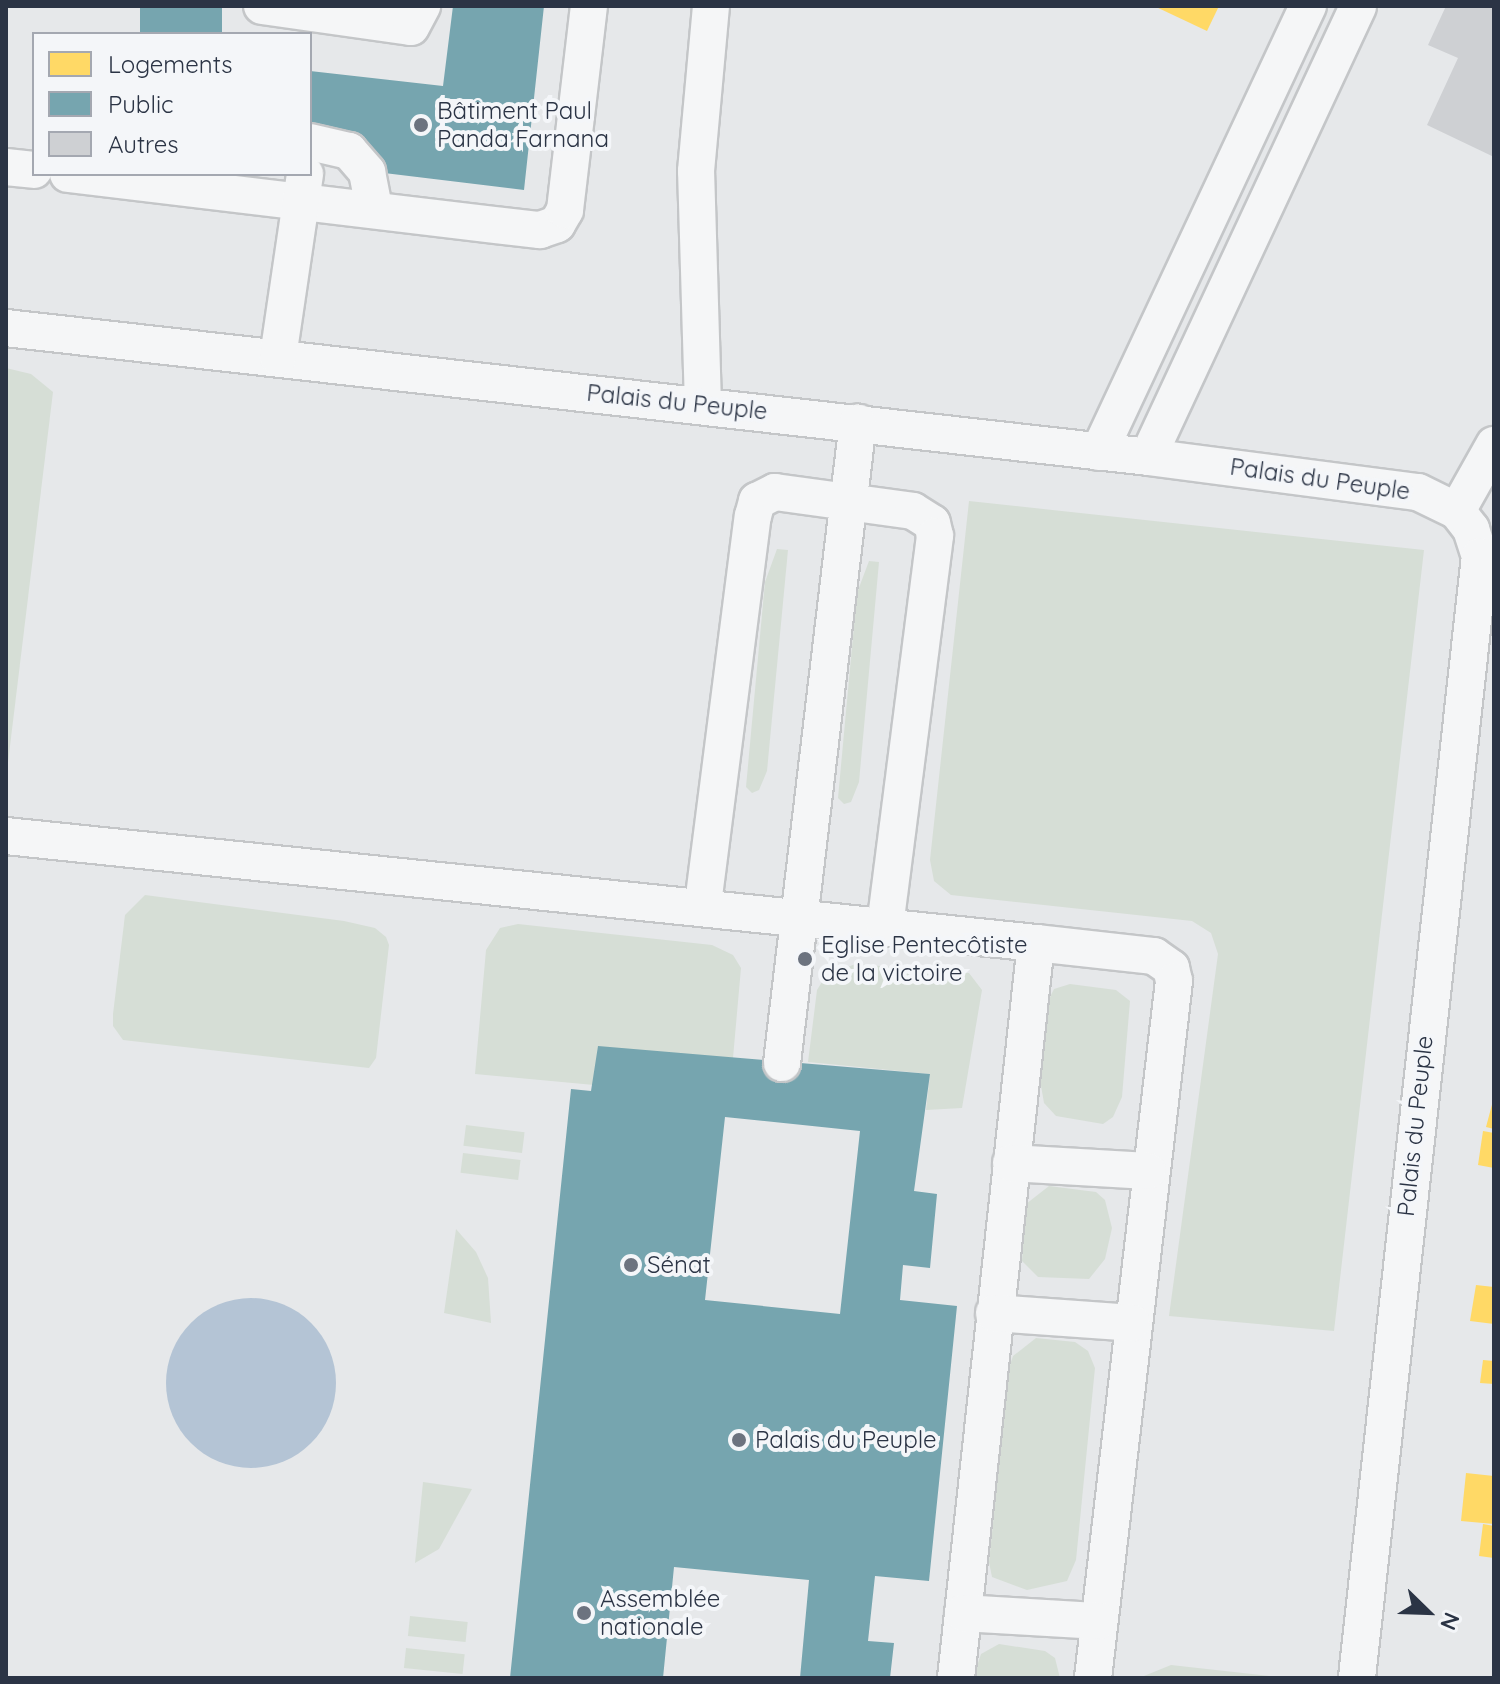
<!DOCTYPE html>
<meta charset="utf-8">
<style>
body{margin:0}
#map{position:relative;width:1500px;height:1684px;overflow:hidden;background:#e6e8ea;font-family:Quicksand,sans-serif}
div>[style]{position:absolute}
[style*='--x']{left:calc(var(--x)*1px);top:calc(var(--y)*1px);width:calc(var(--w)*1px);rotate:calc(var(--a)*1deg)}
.green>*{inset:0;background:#d6ded6;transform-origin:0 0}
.water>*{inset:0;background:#b4c4d5}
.round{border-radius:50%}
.homes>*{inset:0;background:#ffd966}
.public>*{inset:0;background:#76a5af;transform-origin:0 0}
.building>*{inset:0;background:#ced0d3}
.roads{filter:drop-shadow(2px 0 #c4c6c8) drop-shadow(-2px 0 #c4c6c8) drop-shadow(0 2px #c4c6c8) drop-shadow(0 -2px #c4c6c8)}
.minor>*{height:36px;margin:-18px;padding:0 18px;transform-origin:18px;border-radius:18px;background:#f5f6f7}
.dots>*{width:22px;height:22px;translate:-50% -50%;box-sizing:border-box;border:4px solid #f4f6f9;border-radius:50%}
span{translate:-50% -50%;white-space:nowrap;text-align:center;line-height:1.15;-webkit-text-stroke:8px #f4f6f9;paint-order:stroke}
.poi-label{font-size:24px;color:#2b3445}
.left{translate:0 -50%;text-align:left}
.street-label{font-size:24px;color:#2b3445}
.frame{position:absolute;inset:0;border:8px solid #2b3445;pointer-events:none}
.legend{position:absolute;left:32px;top:32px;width:280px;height:144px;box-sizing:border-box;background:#f4f6f9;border:2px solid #a4a8b1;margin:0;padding:10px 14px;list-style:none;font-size:24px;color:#2b3445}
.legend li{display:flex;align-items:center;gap:16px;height:40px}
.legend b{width:40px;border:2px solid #a4a8b1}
.north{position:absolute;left:1388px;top:1572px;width:80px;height:80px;-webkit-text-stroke:6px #f4f6f9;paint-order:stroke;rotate:113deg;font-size:22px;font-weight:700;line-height:32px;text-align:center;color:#2b3445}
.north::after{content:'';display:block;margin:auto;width:28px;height:36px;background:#2b3445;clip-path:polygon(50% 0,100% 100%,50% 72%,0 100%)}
</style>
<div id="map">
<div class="green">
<i style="clip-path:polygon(6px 368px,31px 374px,53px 392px,6px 779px)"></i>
<i style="clip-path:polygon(969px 501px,1424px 550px,1334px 1331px,1169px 1316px,1218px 954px,1211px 933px,1192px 921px,951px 895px,934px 881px,930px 860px)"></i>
<i style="clip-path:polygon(777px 549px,788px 550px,767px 771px,759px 790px,752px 793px,746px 787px,765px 582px)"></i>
<i style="clip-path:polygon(869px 561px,879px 562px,859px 782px,851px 802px,844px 804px,838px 798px,857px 593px)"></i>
<i style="clip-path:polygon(145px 895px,344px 921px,375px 928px,386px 937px,389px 945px,376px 1058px,369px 1068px,123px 1040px,113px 1026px,113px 1014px,125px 915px)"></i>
<i style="clip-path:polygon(518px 924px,712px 945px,733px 955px,741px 968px,733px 1058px,598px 1047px,594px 1085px,475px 1074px,486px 950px,500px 928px)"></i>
<i style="clip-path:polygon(855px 964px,969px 973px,982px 990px,962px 1108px,926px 1110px,930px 1074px,808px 1062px,817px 990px,825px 977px)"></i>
<i style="clip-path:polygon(1070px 984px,1116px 990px,1130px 1001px,1122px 1097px,1113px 1117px,1103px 1124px,1056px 1116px,1044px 1103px,1040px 1080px,1049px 999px,1054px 989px)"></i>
<i style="left:466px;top:1125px;width:59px;height:21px;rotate:7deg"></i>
<i style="left:463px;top:1153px;width:58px;height:20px;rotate:7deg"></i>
<i style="clip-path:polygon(1049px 1186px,1096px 1192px,1105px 1200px,1112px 1228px,1105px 1259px,1089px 1279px,1038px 1277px,1022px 1261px,1026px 1204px)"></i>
<i style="clip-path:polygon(456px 1229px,476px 1252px,488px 1278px,491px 1323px,444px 1313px)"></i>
<i style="clip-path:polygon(1036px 1338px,1075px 1342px,1088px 1351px,1095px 1368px,1076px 1560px,1067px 1581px,1027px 1590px,992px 1577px,989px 1562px,1009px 1368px,1013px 1356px)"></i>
<i style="clip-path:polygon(423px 1482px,472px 1489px,439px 1549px,415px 1563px)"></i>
<i style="left:410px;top:1616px;width:58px;height:20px;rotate:6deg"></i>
<i style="clip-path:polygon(999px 1644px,1045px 1651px,1055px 1658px,1060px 1678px,973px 1678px,981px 1654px)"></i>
<i style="left:406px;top:1648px;width:59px;height:20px;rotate:6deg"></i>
<i style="clip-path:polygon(1171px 1665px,1288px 1678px,1139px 1678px)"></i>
</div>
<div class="water">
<i class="round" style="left:166px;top:1298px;width:170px;height:170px"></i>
</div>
<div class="homes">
<i style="clip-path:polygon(1154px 6px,1219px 6px,1207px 31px)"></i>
<i style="clip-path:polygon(1494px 1097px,1494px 1129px,1486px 1127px)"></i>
<i style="clip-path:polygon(1483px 1131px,1494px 1133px,1494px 1168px,1478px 1165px)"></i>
<i style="clip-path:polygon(1476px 1285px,1494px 1287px,1494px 1324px,1470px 1321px)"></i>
<i style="clip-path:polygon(1483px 1360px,1494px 1361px,1494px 1384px,1480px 1383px)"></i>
<i style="clip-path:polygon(1466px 1473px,1494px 1476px,1494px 1524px,1461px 1521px)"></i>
<i style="clip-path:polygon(1483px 1524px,1494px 1526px,1494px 1558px,1479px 1556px)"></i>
</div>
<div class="public">
<i style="left:140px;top:6px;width:82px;height:28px"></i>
<i style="clip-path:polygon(453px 6px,544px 6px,524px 190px,310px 164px,310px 71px,443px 86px)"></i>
<i style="clip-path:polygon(evenodd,598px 1046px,930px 1074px,914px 1191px,937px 1194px,930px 1268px,903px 1265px,900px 1300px,957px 1306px,929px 1581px,875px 1576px,868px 1641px,894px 1643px,890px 1678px,800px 1678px,809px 1580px,674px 1567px,663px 1678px,510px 1678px,571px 1089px,591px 1091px,598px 1046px,725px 1117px,860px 1131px,840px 1314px,705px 1300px,725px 1117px)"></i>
</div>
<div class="building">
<i style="clip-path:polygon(1446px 6px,1494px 6px,1494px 157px,1427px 125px,1458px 58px,1428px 45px)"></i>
</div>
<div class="roads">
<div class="minor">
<i style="--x:262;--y:6;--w:150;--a:8"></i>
<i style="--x:411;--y:27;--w:24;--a:-62"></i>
<i style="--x:310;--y:142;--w:40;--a:13"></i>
<i style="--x:349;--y:151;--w:28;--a:49"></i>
<i style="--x:367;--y:172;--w:38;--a:79"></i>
<i style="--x:6;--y:167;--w:28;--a:6"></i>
<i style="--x:68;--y:174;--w:475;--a:6.8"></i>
<i style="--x:540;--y:230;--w:18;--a:-19"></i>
<i style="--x:557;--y:224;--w:16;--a:-60"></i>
<i style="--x:565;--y:210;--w:205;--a:-83.3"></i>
<i style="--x:6;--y:328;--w:1149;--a:6.44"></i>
<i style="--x:1148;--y:457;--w:272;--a:7.4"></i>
<i style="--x:1418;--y:492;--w:43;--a:26"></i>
<i style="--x:1457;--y:511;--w:23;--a:52"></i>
<i style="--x:1471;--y:529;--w:28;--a:72"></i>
<i style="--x:1480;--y:556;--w:1129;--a:96.26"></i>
<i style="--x:278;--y:357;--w:185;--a:-81.6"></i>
<i style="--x:703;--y:405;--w:234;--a:-91.7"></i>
<i style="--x:696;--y:171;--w:166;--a:-84.8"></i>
<i style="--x:1099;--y:452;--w:493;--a:-64.9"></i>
<i style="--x:1148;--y:457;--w:497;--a:-65"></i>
<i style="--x:1457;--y:511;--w:76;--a:-60.7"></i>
<i style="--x:6;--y:836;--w:1036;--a:5.93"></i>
<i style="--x:1036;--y:943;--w:739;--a:96.21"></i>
<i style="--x:703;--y:904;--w:391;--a:-82.7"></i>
<i style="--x:753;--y:516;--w:16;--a:-75"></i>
<i style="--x:757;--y:501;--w:20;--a:-27"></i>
<i style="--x:775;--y:492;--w:139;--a:7.8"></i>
<i style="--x:913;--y:511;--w:22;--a:32"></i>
<i style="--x:932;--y:523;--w:13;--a:77"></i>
<i style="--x:935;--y:536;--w:393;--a:97.3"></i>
<i style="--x:1036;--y:943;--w:119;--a:6.3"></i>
<i style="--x:1154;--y:956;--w:21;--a:35"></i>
<i style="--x:1171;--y:968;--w:13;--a:77"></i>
<i style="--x:1174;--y:981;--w:702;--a:96.63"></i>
<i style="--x:782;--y:1063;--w:645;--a:-83.24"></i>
<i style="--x:1011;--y:1163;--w:137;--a:3.3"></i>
<i style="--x:994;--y:1313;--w:138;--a:4.1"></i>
<i style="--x:963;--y:1613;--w:136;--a:3.4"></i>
</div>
</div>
<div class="dots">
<i style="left:421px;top:125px;background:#6c737f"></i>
<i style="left:805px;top:959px;background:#6c737f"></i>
<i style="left:631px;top:1265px;background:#6c737f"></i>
<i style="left:739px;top:1440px;background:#6c737f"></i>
<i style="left:584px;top:1613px;background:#6c737f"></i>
</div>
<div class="poi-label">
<span class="left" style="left:437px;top:125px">Bâtiment Paul<br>Panda Farnana</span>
<span class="left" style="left:821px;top:959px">Eglise Pentecôtiste<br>de la victoire</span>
<span class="left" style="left:647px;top:1265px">Sénat</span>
<span class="left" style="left:755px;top:1440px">Palais du Peuple</span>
<span class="left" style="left:600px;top:1613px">Assemblée<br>nationale</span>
</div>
<div class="street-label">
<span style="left:677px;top:402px;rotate:6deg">Palais du Peuple</span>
<span style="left:1320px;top:479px;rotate:8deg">Palais du Peuple</span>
<span style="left:1415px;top:1126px;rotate:-84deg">Palais du Peuple</span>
</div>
<div class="frame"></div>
<ul class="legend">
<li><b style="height:22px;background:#ffd966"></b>Logements</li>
<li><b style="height:22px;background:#76a5af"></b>Public</li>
<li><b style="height:22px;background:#ced0d3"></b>Autres</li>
</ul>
<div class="north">N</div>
</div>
